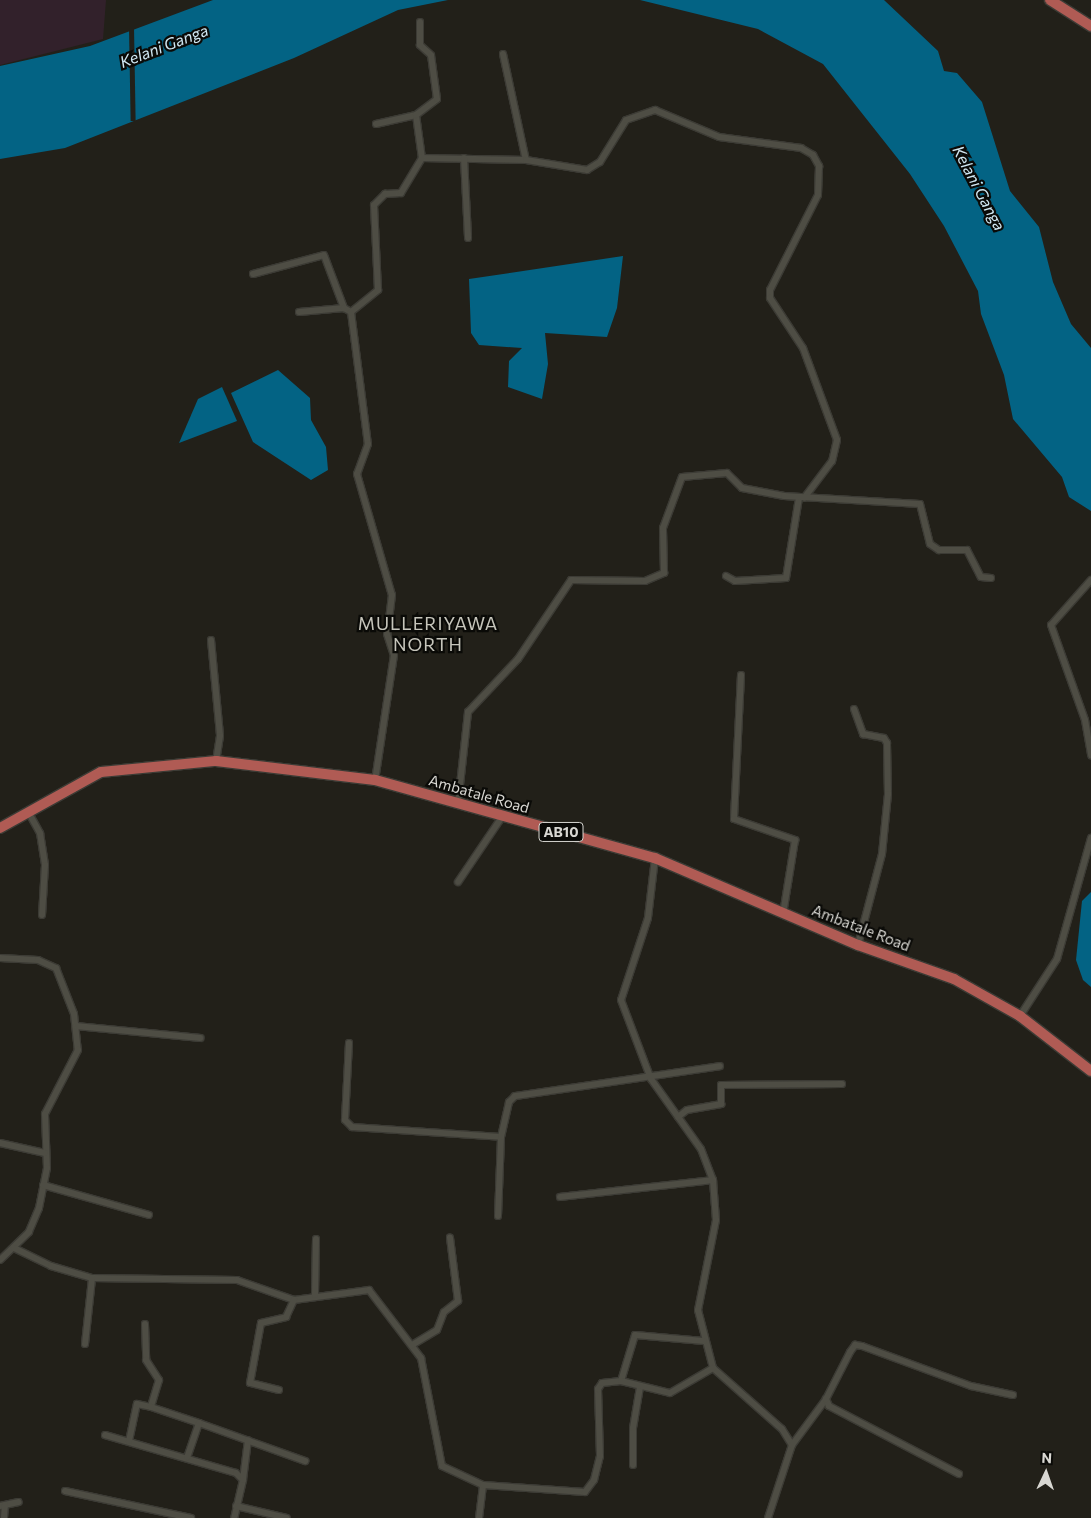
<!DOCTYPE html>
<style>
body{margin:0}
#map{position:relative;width:1091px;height:1518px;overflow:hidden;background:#222019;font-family:Commissioner,sans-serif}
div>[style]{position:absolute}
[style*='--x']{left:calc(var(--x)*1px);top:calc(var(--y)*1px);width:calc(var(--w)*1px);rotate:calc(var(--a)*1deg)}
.commercial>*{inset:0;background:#32212b}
.water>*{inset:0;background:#036384}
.pier>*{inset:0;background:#222019;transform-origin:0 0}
.roads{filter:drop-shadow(1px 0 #3c3b35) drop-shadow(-1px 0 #3c3b35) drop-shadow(0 1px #3c3b35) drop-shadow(0 -1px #3c3b35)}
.street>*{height:6px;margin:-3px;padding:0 3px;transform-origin:3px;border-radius:3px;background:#4e4d44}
.primary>*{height:10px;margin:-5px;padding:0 5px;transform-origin:5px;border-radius:5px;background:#b05b54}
span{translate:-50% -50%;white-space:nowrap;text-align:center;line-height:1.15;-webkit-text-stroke:4.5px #0a0a07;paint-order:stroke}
.shield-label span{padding:1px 4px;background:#0a0a07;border:1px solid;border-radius:4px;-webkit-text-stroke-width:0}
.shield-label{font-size:14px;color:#d8d7d2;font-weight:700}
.street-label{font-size:15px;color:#d8d7d2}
.water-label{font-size:16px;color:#d0e7f2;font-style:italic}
.quarter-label{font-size:18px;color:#c6c5bb;letter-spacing:1px}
.north{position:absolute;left:1021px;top:1448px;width:50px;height:50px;-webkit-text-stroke:4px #0a0a07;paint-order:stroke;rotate:3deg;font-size:14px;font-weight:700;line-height:20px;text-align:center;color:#d8d7d2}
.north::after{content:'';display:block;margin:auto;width:18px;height:22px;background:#d8d7d2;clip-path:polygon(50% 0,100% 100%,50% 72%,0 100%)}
</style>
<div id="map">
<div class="commercial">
<i style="clip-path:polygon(0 0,106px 0,103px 39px,0 65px)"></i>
</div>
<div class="water">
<i style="clip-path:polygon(213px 0,448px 0,398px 10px,294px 58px,65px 148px,0 159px,0 66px,90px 46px)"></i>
<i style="clip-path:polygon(640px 0,884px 0,938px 51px,944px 71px,957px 73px,982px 102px,1010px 191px,1039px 227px,1053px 282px,1071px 324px,1091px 348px,1091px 511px,1069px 497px,1062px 477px,1013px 419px,1004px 375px,981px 314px,978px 291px,944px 226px,910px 174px,823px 64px,758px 29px)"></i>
<i style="clip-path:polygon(623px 256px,617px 308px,607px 337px,545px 333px,548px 364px,542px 399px,508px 387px,509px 361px,522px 348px,479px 345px,471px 333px,469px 279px)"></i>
<i style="clip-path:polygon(278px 370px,310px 398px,311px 420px,326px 447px,328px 470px,311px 480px,253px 442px,231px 393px)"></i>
<i style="clip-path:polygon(222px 387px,237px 421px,179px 443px,198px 399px)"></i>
<i style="clip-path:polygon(1091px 892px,1091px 987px,1083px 980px,1076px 960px,1082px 901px)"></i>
</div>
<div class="pier">
<i style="left:134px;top:27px;width:94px;height:5px;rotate:89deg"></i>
</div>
<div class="roads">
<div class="street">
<i style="--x:503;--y:54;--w:108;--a:77.8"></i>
<i style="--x:416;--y:115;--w:43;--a:82.1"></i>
<i style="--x:422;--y:158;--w:104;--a:1.1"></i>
<i style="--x:526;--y:160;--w:62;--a:9.3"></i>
<i style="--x:587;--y:170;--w:15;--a:-32"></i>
<i style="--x:600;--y:162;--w:49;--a:-58.2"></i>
<i style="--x:626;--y:120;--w:31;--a:-19"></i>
<i style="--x:655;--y:110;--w:69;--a:22.9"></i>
<i style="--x:719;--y:137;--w:83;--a:7.6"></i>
<i style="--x:801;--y:148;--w:14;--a:30"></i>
<i style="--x:813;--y:155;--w:13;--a:61"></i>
<i style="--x:819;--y:166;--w:29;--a:92"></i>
<i style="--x:818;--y:195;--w:106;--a:116.8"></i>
<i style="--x:770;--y:290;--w:8;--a:90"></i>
<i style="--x:770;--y:298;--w:60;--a:56.6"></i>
<i style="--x:803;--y:348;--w:98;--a:69.7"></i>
<i style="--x:837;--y:440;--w:22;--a:103"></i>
<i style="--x:832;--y:461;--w:46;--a:127.1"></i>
<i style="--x:376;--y:124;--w:41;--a:-12.7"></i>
<i style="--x:416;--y:115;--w:26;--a:-37"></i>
<i style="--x:437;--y:99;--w:44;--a:-97.8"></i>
<i style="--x:431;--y:55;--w:15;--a:-138"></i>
<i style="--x:420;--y:45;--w:23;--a:-90"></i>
<i style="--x:464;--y:158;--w:80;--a:87.1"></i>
<i style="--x:253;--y:274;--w:73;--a:-15"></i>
<i style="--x:324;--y:255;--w:57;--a:69.3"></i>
<i style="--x:299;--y:312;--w:45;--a:-5.1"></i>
<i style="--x:344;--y:308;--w:8;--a:30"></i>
<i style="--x:351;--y:312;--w:133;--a:82.7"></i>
<i style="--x:368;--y:444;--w:32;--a:110"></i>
<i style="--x:357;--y:474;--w:126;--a:73.9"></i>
<i style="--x:392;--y:595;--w:39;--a:97"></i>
<i style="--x:387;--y:634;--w:22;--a:72"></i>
<i style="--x:394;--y:655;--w:126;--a:98.6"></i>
<i style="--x:351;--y:312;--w:35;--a:-39"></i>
<i style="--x:378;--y:290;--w:85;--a:-92.7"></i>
<i style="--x:374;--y:205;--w:16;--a:-45"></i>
<i style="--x:385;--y:194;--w:16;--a:-4"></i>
<i style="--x:401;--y:193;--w:41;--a:-59"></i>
<i style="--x:726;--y:576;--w:10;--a:29"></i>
<i style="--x:735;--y:581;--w:51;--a:-3.4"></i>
<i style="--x:786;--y:578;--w:81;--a:-80.8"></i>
<i style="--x:1091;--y:580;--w:60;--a:131.6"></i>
<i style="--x:1051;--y:625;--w:101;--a:70.3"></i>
<i style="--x:1085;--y:720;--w:36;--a:80"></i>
<i style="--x:211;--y:640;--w:96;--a:84.6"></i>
<i style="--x:220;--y:736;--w:25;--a:99"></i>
<i style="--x:741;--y:675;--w:144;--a:92.8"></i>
<i style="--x:734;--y:819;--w:65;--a:19"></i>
<i style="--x:795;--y:840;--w:75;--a:99.2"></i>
<i style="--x:854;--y:709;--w:27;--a:70"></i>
<i style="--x:863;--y:734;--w:21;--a:11"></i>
<i style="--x:884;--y:738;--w:6;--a:59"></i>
<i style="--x:887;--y:743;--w:51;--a:88.9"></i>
<i style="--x:888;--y:794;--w:60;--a:95.7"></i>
<i style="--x:882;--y:854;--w:94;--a:104.8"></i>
<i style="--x:458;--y:803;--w:92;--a:-83.7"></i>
<i style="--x:468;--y:712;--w:73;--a:-46.7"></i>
<i style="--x:518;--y:659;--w:95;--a:-56.1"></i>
<i style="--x:571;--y:580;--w:74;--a:0.8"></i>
<i style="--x:645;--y:581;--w:21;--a:-23"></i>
<i style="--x:664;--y:573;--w:45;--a:-91.3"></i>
<i style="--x:663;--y:528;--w:54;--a:-69.6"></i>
<i style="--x:682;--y:477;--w:45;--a:-5.1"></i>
<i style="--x:727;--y:473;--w:21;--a:45"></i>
<i style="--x:742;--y:488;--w:43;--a:10.8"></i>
<i style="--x:784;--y:496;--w:136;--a:3.4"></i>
<i style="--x:920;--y:504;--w:41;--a:76"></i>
<i style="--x:930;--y:544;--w:11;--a:34"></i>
<i style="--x:939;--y:550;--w:28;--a:0"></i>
<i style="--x:967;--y:550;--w:30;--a:63"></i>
<i style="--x:981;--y:577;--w:10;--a:6"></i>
<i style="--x:30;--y:815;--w:21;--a:61"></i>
<i style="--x:40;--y:833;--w:32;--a:81"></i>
<i style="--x:45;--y:865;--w:50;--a:93.4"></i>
<i style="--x:655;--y:858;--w:60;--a:96.7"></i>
<i style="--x:648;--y:918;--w:86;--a:108.2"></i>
<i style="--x:621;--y:1000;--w:85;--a:69.2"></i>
<i style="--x:651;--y:1079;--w:86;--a:54.5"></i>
<i style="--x:701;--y:1149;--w:33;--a:69"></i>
<i style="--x:713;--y:1180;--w:40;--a:85.7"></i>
<i style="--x:716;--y:1220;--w:92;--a:101.3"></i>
<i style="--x:698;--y:1310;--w:60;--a:75.5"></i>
<i style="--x:713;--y:1368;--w:92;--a:41.5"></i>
<i style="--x:782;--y:1429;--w:19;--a:58"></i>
<i style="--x:792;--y:1445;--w:77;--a:108.2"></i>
<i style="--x:458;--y:882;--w:78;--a:-55.9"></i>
<i style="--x:0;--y:958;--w:38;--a:3"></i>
<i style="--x:38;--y:960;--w:20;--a:24"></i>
<i style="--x:56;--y:968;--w:49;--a:68.6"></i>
<i style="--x:74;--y:1014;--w:36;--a:84"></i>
<i style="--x:78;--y:1050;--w:72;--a:117.3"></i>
<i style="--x:45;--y:1114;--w:54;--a:87.9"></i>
<i style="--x:47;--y:1168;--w:41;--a:101.3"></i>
<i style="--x:39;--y:1208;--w:26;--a:113"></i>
<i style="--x:29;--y:1232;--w:40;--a:136"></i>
<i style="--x:1020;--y:1016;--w:68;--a:-57"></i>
<i style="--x:1057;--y:959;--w:126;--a:-74.3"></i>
<i style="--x:76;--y:1026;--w:125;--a:5.5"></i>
<i style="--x:349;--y:1043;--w:77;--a:93"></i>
<i style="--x:345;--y:1120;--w:10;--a:45"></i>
<i style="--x:352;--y:1127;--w:149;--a:3.8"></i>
<i style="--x:678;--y:1117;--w:11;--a:-38"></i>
<i style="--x:687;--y:1110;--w:35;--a:-10"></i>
<i style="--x:721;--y:1104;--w:19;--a:-90"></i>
<i style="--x:721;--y:1085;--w:121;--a:-0.5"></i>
<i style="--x:0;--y:1143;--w:46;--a:12.5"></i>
<i style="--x:43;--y:1185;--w:110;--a:15.8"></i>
<i style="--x:560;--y:1197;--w:154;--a:-6.3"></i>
<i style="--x:498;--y:1216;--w:79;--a:-87.8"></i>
<i style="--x:501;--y:1137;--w:36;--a:-77"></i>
<i style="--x:509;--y:1102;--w:8;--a:-45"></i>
<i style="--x:515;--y:1096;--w:207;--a:-8.3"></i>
<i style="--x:14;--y:1248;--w:41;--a:25.9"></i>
<i style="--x:51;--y:1266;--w:43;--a:16.3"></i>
<i style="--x:92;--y:1278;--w:145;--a:0.8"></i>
<i style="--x:237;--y:1280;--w:60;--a:19.3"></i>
<i style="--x:294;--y:1300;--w:76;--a:-7.6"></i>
<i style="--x:369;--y:1290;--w:86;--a:52.6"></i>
<i style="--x:421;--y:1358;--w:110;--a:79"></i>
<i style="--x:442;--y:1466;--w:45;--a:24.9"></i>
<i style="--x:315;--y:1295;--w:56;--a:-89"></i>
<i style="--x:145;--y:1324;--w:36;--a:88"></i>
<i style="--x:146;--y:1360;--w:24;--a:57"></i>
<i style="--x:159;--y:1380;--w:28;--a:107"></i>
<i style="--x:85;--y:1344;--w:66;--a:-83.9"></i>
<i style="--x:412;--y:1345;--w:29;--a:-31"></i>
<i style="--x:437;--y:1330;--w:19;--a:-69"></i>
<i style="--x:444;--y:1312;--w:18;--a:-38"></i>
<i style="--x:458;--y:1301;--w:64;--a:-97.2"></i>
<i style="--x:621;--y:1381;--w:48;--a:-73.1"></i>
<i style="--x:635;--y:1335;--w:69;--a:5"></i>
<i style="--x:279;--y:1390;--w:30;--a:-166"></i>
<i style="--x:250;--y:1383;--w:61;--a:-79.6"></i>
<i style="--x:261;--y:1323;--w:26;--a:-13"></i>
<i style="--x:286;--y:1317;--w:19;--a:-65"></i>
<i style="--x:199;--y:1423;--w:113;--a:19.7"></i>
<i style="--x:105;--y:1435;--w:136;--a:16.2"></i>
<i style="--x:236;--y:1473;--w:10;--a:45"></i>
<i style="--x:243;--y:1480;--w:39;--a:103"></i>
<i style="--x:129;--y:1441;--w:38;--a:-78"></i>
<i style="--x:137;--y:1404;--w:14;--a:12"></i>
<i style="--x:151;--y:1407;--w:51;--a:18.4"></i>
<i style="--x:199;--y:1423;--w:36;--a:109"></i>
<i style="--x:792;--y:1445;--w:57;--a:-53.5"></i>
<i style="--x:633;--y:1465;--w:37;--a:-90"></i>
<i style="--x:633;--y:1428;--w:42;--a:-80.3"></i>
<i style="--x:959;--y:1474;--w:147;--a:-152.4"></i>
<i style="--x:829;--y:1406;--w:8;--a:-113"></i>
<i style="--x:826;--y:1399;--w:53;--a:-62.9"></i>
<i style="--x:850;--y:1352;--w:9;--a:-54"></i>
<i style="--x:855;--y:1345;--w:7;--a:8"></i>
<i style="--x:862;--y:1346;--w:116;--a:20.2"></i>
<i style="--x:971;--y:1386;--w:43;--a:12.1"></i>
<i style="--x:243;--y:1480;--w:40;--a:-82.9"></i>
<i style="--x:65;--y:1491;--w:129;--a:12.1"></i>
<i style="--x:0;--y:1506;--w:19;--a:-12"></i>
<i style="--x:236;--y:1506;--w:52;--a:13.2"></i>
<i style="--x:4;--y:1518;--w:13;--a:-86"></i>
<i style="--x:479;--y:1518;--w:33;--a:-83"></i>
<i style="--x:483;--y:1485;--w:102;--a:3.9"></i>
<i style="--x:585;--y:1492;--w:15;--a:-53"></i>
<i style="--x:594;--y:1480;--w:25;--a:-76"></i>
<i style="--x:600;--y:1456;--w:67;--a:-91.7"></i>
<i style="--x:598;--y:1389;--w:7;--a:-56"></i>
<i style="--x:602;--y:1383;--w:19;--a:-6"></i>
<i style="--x:621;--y:1381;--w:50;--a:13.8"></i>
<i style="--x:670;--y:1393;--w:50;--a:-30.2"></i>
</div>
<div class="primary">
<i style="--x:1050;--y:0;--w:49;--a:32.4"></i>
<i style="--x:0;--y:828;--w:115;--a:-29"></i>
<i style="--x:101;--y:772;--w:116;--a:-5.5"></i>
<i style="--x:216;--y:761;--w:160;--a:6.8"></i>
<i style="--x:375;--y:780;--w:291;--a:15.6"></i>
<i style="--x:655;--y:858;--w:221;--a:23.2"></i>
<i style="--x:858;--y:945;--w:102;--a:19.5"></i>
<i style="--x:954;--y:979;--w:76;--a:29.3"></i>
<i style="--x:1020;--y:1016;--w:90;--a:37.8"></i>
</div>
</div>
<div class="shield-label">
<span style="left:561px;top:832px">AB10</span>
</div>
<div class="street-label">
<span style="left:479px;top:794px;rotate:16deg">Ambatale Road</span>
<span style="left:861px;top:928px;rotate:21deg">Ambatale Road</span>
</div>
<div class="water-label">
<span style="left:164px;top:46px;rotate:-21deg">Kelani Ganga</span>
<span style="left:979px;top:188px;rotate:62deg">Kelani Ganga</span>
</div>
<div class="quarter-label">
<span style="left:428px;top:634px">MULLERIYAWA<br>NORTH</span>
</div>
<div class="north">N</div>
</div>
